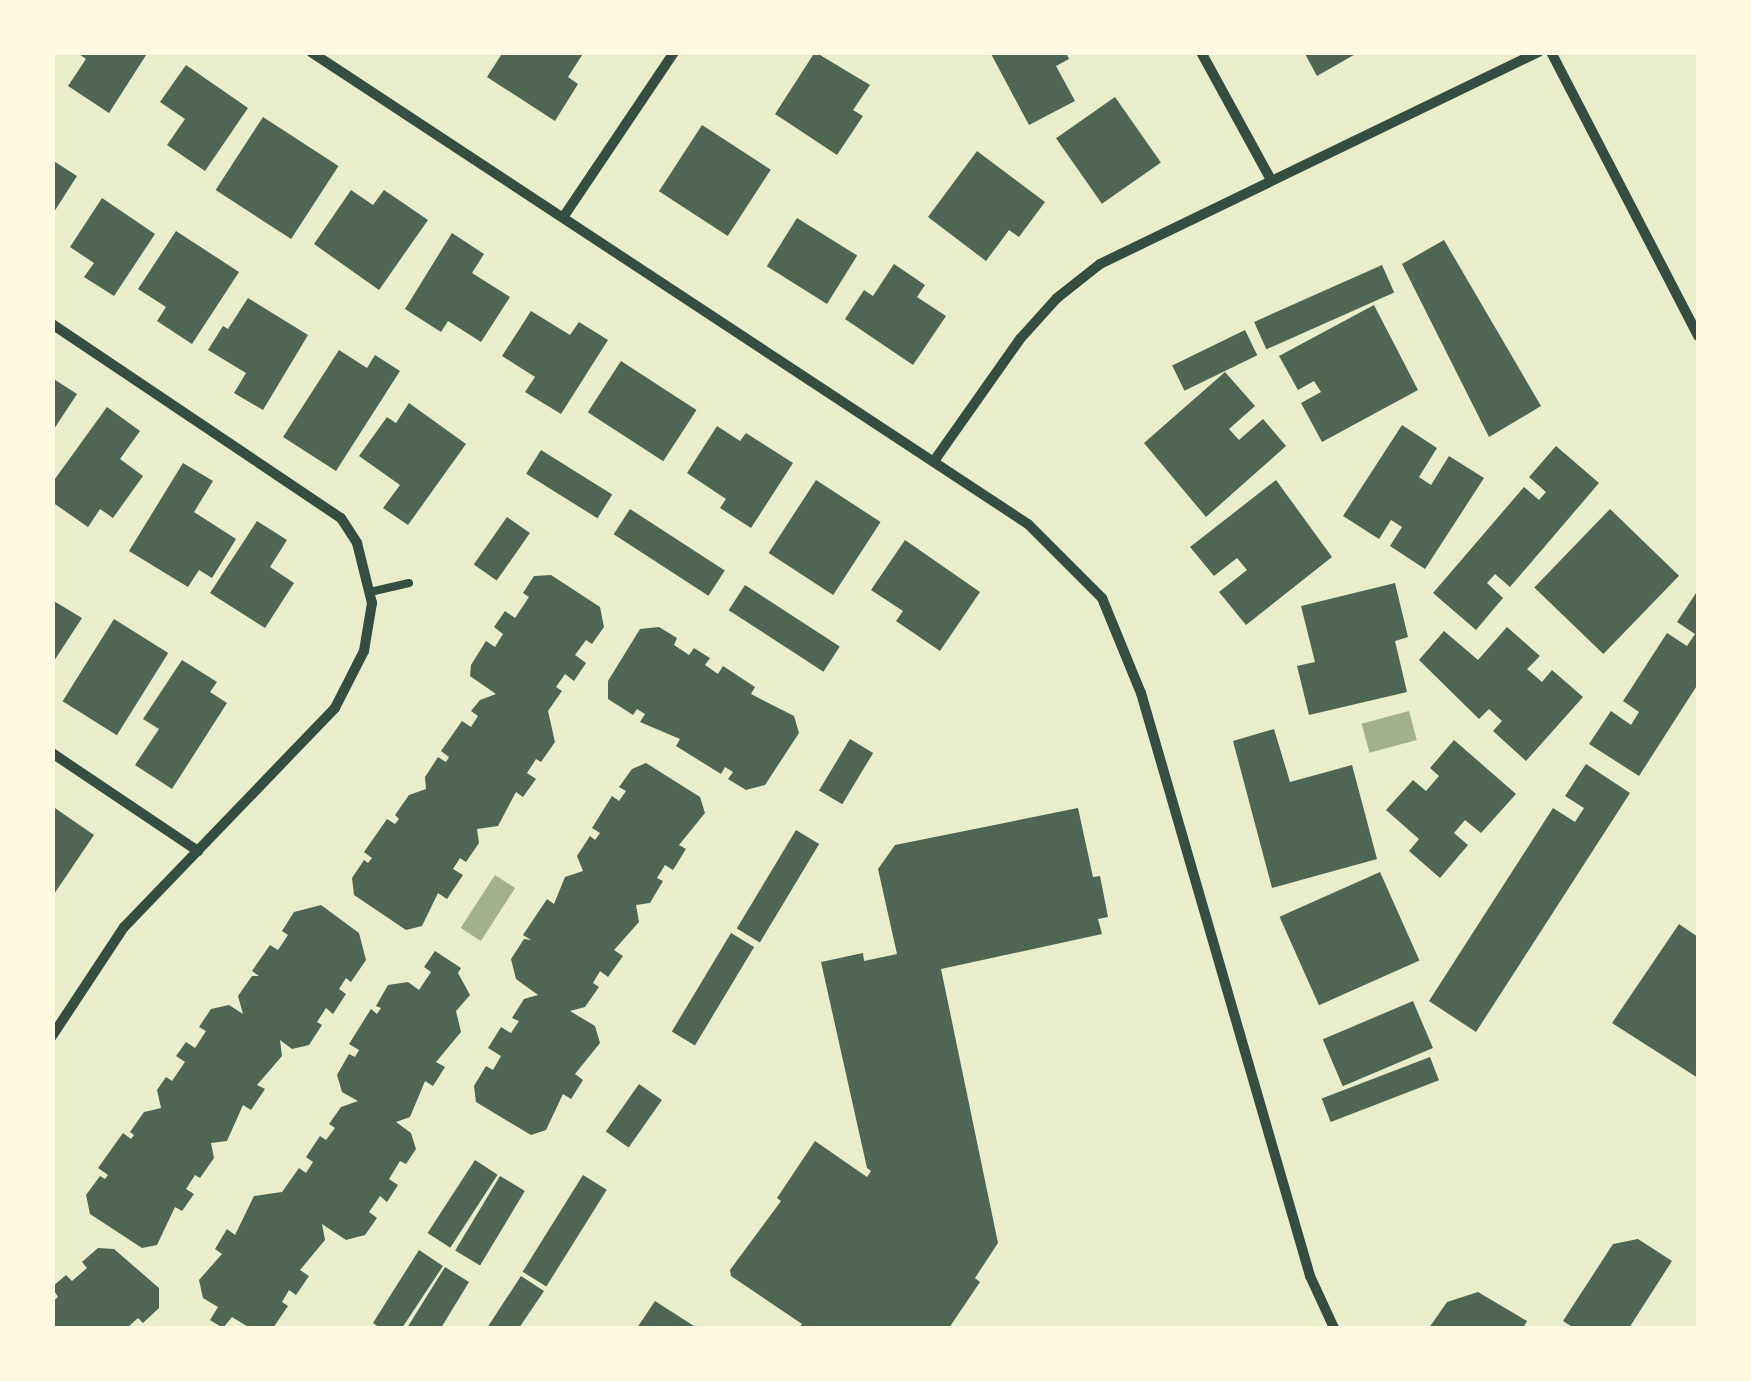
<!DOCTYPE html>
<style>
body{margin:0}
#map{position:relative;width:1751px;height:1381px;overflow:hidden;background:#e9edc9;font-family:Quicksand,sans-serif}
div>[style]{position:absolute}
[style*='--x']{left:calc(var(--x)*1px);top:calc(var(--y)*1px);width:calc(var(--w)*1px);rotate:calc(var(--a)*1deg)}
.water>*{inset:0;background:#a3b18a;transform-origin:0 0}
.building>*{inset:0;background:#4f6655;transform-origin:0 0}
.service>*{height:8px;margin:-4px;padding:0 4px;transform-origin:4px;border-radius:4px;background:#344e41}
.minor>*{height:10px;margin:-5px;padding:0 5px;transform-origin:5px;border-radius:5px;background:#344e41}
span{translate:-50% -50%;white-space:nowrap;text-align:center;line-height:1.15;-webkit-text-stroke:9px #fefae0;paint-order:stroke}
.frame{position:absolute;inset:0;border:55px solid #fefae0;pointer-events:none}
</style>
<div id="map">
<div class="water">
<i style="left:1409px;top:711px;width:30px;height:49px;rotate:75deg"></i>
<i style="left:495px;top:875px;width:24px;height:63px;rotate:33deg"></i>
</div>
<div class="building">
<i style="clip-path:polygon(76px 52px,148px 52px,109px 113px,68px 86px,86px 59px)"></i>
<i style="clip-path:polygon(503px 52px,584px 52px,568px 77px,578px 84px,555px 121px,487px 77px)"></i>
<i style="clip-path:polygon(815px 52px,870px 85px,853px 110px,863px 116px,837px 155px,775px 114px)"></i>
<i style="clip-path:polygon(990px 52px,1066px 52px,1069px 59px,1056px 66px,1075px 101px,1029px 125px)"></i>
<i style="clip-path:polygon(1304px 52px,1359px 52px,1317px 76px)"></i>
<i style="clip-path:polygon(186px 65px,248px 108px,205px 171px,167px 145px,185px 119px,160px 102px)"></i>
<i style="left:1115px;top:97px;width:80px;height:72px;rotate:55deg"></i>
<i style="left:263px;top:117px;width:90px;height:87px;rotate:33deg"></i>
<i style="left:702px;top:125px;width:82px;height:79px;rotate:33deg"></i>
<i style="clip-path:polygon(977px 151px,1045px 202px,1019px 237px,1009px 230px,986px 261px,928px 217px)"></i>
<i style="clip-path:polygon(52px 160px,77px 176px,52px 215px)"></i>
<i style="clip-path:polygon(351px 190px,373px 205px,384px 190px,428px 220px,379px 290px,314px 244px)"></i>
<i style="clip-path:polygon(102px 198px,155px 234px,114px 296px,84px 277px,94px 263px,70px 247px)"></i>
<i style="left:797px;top:218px;width:71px;height:57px;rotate:32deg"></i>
<i style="clip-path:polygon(176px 231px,239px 272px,192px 344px,157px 321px,166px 307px,138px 289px)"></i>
<i style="clip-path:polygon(452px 233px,484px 254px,472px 273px,510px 297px,481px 342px,448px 321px,441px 332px,405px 309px)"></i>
<i style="clip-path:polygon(1444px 240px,1541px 406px,1489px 437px,1402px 264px)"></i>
<i style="clip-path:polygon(894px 264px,925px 285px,917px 297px,946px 316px,913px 365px,845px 319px,864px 290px,873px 296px)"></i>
<i style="left:1382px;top:265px;width:30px;height:140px;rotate:66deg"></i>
<i style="clip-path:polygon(248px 298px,308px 335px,263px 410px,234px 393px,246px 373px,208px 350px,223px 326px,228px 329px)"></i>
<i style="clip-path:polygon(1374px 305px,1418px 390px,1322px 442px,1301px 403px,1321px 392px,1314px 381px,1298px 390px,1279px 356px)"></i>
<i style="clip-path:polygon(531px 311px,570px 335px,579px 322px,608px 340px,561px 414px,525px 392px,535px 377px,502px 356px)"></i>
<i style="left:1245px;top:330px;width:28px;height:81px;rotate:64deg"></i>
<i style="clip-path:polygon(339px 350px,367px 368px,375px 355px,400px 371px,336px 471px,283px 437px)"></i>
<i style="left:621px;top:361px;width:90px;height:61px;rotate:33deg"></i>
<i style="clip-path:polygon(1225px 372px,1255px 406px,1229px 429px,1239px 440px,1263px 419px,1286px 446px,1206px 517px,1144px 443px)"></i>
<i style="clip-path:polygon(52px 378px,77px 394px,52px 432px)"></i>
<i style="clip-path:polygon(409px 403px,466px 444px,408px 525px,383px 508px,400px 485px,359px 456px,387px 417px,396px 423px)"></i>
<i style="clip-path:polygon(107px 407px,140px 431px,120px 459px,143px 476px,113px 518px,100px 509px,88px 527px,52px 502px,52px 483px)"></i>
<i style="clip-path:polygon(1402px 425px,1437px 448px,1419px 477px,1431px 485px,1449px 456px,1484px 478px,1425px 569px,1390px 546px,1402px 527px,1391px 520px,1379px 539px,1343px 516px)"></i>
<i style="clip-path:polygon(717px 426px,740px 441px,746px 433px,793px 463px,751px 528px,720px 508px,726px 499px,687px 473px)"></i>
<i style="clip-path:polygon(1556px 446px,1599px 483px,1510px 587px,1495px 574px,1487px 583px,1503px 598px,1476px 630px,1433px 593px,1524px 487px,1539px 500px,1546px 492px,1529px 477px)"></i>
<i style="left:541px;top:450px;width:84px;height:28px;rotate:32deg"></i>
<i style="clip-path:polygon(183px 463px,213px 481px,194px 512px,236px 539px,212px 578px,199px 570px,188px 587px,129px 551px)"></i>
<i style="left:816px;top:480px;width:77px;height:87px;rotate:33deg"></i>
<i style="clip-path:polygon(1276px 480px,1332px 557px,1246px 625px,1219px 592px,1247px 570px,1237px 558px,1214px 576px,1190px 547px)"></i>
<i style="left:630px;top:509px;width:113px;height:30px;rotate:33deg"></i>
<i style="left:1610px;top:509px;width:96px;height:109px;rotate:44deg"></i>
<i style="left:507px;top:517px;width:28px;height:58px;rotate:35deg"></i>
<i style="clip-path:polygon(257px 521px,287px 540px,270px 567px,294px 583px,265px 628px,210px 593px)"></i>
<i style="clip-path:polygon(905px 540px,980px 592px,940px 651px,896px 621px,903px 611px,871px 590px)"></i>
<i style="clip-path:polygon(551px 575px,600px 607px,604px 627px,592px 644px,586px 640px,575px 655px,586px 663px,574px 681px,565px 674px,556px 687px,562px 691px,548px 711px,555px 742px,541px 762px,536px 759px,527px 773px,536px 779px,523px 797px,516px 792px,498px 826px,477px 829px,479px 843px,466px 862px,460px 858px,453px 869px,463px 875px,447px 899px,438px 893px,422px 926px,406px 930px,354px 895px,352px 878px,364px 860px,368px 863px,372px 858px,364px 852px,387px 819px,395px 824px,399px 819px,395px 815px,409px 795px,426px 789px,425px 777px,438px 757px,446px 762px,449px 757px,441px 751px,462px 721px,471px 727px,478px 716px,471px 711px,480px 700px,496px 694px,470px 676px,471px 665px,486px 641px,495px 647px,503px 634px,494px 627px,505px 611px,515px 618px,529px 597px,523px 593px,534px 576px)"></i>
<i style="clip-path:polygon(1395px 583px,1408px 637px,1395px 641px,1407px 692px,1309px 715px,1297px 666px,1315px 662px,1301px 606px)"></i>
<i style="left:745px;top:585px;width:113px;height:30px;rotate:33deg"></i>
<i style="clip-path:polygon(1698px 590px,1698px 684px,1639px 776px,1589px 744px,1611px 711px,1631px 725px,1639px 712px,1623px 701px,1667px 633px,1687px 646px,1695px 634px,1677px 622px)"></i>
<i style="clip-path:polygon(52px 600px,82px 618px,52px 664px)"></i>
<i style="left:114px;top:619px;width:64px;height:97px;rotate:32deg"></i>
<i style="clip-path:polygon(659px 627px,677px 638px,674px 645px,689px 655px,694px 648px,710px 658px,705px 665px,718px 674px,723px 666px,755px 687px,751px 694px,794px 716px,799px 733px,765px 785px,746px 790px,728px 779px,733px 772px,725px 767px,721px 774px,676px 746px,680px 739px,640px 722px,645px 714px,637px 709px,633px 715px,608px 699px,608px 681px,640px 629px)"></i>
<i style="clip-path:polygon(1507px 627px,1540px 656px,1527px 669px,1542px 682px,1552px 670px,1583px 697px,1526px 761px,1493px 731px,1502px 721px,1489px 709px,1479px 719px,1419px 660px,1444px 631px,1478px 660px)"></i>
<i style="clip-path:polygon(182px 660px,217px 682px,210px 692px,227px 703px,172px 789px,135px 765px,159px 729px,143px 719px)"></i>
<i style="clip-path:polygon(1274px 729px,1290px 782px,1352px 765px,1377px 859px,1272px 888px,1233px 741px)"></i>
<i style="left:850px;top:739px;width:27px;height:60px;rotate:31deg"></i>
<i style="clip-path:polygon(1454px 740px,1516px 794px,1481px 833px,1465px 820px,1454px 833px,1468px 845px,1440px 878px,1409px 851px,1419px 839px,1386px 810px,1413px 780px,1426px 791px,1439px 776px,1430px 768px)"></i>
<i style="clip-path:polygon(646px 763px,700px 797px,705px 813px,679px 845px,686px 849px,673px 870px,665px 865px,657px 878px,663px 881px,650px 903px,636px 905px,639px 922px,614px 950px,623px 956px,608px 977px,600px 971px,593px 983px,599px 987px,585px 1007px,570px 1011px,595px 1026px,600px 1043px,575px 1074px,583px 1080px,571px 1099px,563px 1094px,546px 1130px,531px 1135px,476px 1102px,474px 1086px,486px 1066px,493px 1070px,501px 1056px,488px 1048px,501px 1027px,511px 1033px,519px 1021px,512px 1018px,524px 999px,538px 995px,516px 979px,511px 959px,524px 939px,531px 940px,523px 935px,547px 899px,554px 904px,565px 877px,583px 871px,577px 856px,590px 836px,595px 840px,600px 833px,592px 828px,612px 796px,619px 801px,626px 791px,619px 787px,632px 769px)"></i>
<i style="clip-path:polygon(1586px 764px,1630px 793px,1476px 1032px,1429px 1001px,1553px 808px,1575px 822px,1584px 808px,1565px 796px)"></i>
<i style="clip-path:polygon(52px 806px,94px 835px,52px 897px)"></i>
<i style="clip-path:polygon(1078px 808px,1093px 877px,1100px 876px,1108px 917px,1098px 919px,1102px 934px,941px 969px,998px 1243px,975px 1278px,980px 1282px,949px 1328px,799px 1328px,802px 1324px,731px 1276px,730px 1270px,781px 1201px,777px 1198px,815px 1141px,867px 1177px,871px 1171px,867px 1168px,821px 962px,863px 953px,864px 961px,897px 954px,878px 869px,895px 845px)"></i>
<i style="left:796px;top:830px;width:27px;height:115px;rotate:31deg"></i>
<i style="left:1380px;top:872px;width:97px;height:110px;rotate:66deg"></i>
<i style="clip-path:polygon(321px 905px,359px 933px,366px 960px,351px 982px,346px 978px,339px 989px,346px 994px,333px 1014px,326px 1008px,317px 1022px,322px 1025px,309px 1045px,292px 1049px,280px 1040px,282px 1056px,257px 1085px,265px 1089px,251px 1110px,243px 1105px,227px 1141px,211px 1143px,214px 1158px,200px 1178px,195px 1175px,186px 1189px,194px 1194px,182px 1211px,175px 1207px,157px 1245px,142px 1248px,90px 1214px,86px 1195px,100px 1176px,105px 1179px,108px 1175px,98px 1168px,123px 1133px,131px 1139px,134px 1135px,130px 1132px,144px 1112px,161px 1108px,157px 1090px,166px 1077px,172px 1081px,185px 1062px,176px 1056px,186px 1042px,195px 1048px,206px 1031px,199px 1027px,211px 1009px,229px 1005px,243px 1014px,238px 996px,252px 976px,259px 976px,252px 971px,270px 945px,278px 950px,288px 935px,282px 931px,294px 912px)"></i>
<i style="clip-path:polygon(1679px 924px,1698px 937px,1698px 1078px,1612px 1023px)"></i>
<i style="left:731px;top:933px;width:27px;height:115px;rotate:31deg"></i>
<i style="clip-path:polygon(435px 951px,461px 968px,458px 973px,470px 995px,456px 1011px,461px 1032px,436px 1062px,445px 1067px,433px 1086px,425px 1081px,410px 1117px,396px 1122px,411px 1133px,416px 1149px,406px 1164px,400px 1161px,389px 1179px,398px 1185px,387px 1202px,380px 1196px,369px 1212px,377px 1218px,365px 1235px,346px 1240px,322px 1224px,325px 1240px,300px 1270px,309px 1276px,296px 1295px,289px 1290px,282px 1302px,288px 1306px,273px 1328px,250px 1328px,232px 1317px,223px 1328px,210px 1320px,218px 1307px,203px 1298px,199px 1280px,222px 1254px,215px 1249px,227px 1229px,235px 1235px,254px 1196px,282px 1192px,299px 1168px,306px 1173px,313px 1162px,306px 1157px,320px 1136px,326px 1140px,335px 1128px,329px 1124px,341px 1107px,358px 1101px,342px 1092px,337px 1075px,349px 1054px,355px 1057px,359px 1050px,349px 1044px,371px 1009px,377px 1014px,381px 1008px,376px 1006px,388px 985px,408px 982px,419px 990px,431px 972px,424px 967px)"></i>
<i style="left:1413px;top:1001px;width:51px;height:98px;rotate:67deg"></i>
<i style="left:1430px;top:1057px;width:25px;height:116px;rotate:69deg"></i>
<i style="left:639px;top:1084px;width:28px;height:58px;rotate:35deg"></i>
<i style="left:475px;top:1160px;width:27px;height:87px;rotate:33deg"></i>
<i style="left:583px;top:1175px;width:28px;height:114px;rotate:32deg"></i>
<i style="left:500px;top:1176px;width:29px;height:87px;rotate:31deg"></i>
<i style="clip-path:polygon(1638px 1239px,1672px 1261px,1629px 1328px,1574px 1328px,1563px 1321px,1613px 1244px)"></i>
<i style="clip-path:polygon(98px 1248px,114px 1249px,159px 1288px,159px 1308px,143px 1323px,138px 1318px,127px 1328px,52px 1328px,52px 1302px,58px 1297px,52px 1287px,66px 1275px,72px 1281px,87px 1268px,82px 1262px)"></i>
<i style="clip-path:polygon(419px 1250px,443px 1266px,402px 1328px,380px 1328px,373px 1323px)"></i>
<i style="clip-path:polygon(445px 1267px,469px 1282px,441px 1328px,407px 1328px)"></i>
<i style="clip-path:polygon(521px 1276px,544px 1291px,519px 1328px,487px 1328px)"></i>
<i style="clip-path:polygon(1478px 1292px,1527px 1321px,1523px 1328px,1429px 1328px,1447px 1302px)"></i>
<i style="clip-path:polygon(655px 1301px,697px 1328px,637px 1328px)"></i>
</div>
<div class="service">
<i style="--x:370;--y:592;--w:40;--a:-13"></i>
</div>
<div class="minor">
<i style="--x:311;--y:52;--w:858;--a:33.36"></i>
<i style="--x:1028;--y:524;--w:105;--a:45"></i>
<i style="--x:1102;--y:598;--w:103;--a:67.7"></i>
<i style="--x:1141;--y:693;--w:607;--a:73.83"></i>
<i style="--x:1310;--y:1276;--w:57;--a:65.2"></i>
<i style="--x:1201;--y:52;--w:146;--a:61.3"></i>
<i style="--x:1551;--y:52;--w:320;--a:62.6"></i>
<i style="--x:564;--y:216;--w:197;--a:-56.1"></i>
<i style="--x:52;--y:324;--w:348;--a:33.9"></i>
<i style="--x:341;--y:518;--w:30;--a:57"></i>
<i style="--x:357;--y:543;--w:62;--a:76"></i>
<i style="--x:372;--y:603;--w:49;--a:99.5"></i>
<i style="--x:364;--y:651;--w:64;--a:117"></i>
<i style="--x:335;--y:708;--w:304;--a:133.9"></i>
<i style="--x:124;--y:927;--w:131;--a:123.4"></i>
<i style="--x:934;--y:461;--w:149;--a:-54.8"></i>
<i style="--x:1020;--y:339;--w:55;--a:-47.9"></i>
<i style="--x:1057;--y:298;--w:55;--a:-38.3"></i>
<i style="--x:1100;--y:264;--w:487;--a:-25.8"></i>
<i style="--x:52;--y:753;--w:176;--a:33.9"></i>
</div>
<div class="frame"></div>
</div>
